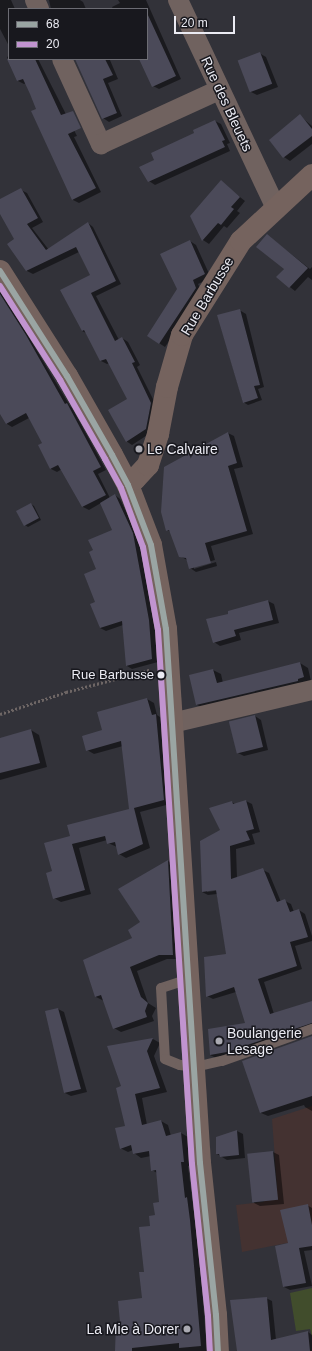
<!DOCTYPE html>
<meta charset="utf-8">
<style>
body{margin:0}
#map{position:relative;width:312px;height:1351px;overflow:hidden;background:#323239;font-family:Arial,sans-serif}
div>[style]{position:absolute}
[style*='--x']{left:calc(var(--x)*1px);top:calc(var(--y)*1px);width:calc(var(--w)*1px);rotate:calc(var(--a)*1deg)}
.education>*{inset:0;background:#443231}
.green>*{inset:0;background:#414d2c}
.shadow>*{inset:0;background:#0007}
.building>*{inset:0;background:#4b4a59;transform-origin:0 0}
.path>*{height:2.5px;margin-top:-1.25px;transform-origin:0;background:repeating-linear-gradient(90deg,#6e6665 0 2px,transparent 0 4px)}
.lane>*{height:10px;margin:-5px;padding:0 5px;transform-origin:5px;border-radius:5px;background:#70625f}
.street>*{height:20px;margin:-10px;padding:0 10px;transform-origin:10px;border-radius:10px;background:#70625f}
.secondary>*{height:22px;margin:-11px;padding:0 11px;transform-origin:11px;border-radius:11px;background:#75635e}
.bus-1>*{height:6px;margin:-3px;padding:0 3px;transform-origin:3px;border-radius:3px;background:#9aa5a3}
.bus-2>*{height:6px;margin:-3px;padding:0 3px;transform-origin:3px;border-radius:3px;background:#c194d0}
.dots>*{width:11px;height:11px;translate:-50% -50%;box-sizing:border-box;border:2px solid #18181e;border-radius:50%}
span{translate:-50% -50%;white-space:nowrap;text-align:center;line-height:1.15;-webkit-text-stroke:3px #18181e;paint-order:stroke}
.bus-label{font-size:13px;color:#ebebf3}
.right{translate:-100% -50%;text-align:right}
.street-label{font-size:14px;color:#ebebf3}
.poi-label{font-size:14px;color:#ebebf3}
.left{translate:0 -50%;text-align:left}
.legend{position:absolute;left:8px;top:8px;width:140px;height:52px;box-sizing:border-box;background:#18181e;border:1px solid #6c6c73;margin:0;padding:5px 7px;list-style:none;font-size:12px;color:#ebebf3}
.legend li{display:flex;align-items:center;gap:8px;height:20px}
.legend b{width:20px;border:1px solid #6c6c73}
.scale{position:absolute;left:174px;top:16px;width:61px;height:18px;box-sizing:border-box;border:2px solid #ebebf3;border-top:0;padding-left:5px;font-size:12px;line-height:14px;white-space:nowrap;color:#ebebf3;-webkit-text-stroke:3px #18181e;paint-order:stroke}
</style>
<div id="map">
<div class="education">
<i style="clip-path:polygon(312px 1106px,312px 1238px,242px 1252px,236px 1205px,264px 1202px,263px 1189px,277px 1187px,272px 1119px)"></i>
</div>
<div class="green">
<i style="clip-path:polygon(312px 1288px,312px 1337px,310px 1329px,296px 1331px,290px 1293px)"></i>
</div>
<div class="shadow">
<i style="clip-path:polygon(0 0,11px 0,15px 9px,9px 9px,9px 46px,0 29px)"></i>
<i style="clip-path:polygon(49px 0,80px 0,83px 2px,86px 9px,51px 9px)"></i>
<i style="clip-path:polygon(118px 0,146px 0,181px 79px,159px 89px,153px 86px,140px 59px,147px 59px,147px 9px,113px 9px,112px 7px,120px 3px)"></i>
<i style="clip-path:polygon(259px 53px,266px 57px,278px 87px,257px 95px,251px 92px)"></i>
<i style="clip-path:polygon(9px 56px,9px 59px,38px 59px,77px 136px,74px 137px,101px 192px,79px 203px,73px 200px,32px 112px,38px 109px,26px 83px,24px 84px,18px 81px,7px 57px)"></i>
<i style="clip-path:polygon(76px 59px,110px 60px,118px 79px,108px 83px,122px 116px,109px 122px,103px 118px)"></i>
<i style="clip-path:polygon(300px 116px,312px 126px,312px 144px,290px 161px,284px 157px,270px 141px)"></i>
<i style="clip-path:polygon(215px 121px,221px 124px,230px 143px,227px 144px,230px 151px,155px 185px,149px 181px,155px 161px,195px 133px,194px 131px)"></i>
<i style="clip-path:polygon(221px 182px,245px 201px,237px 211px,240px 213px,227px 228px,224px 226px,209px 244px,203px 240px,191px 216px)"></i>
<i style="clip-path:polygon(21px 190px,27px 193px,43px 222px,32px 228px,49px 250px,88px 223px,93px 227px,121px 284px,96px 296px,119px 340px,122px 338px,128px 342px,140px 365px,137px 367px,157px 407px,152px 432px,132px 445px,126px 441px,129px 399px,110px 363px,107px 364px,101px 361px,86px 333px,82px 331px,91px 275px,79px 252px,33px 274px,27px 271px,15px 240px,0 212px,0 200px)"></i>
<i style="clip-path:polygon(272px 239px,310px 269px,312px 267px,312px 280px,308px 277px,295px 291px,277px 277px,285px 268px)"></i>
<i style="clip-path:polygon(190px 241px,196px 245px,211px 278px,198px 284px,202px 292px,165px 347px,148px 336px,178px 290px)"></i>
<i style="clip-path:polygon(0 289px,70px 406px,72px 408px,106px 470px,98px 474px,110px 498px,115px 495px,120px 499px,138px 537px,155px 624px,158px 662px,132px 669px,127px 666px,123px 625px,106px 631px,100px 628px,96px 603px,98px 569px,94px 551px,113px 531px,101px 503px,89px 510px,83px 507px,62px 469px,57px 472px,51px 469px,39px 445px,43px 443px,29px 418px,12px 427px,7px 424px,0 412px)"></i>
<i style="clip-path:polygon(241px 311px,246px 314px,264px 387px,258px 389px,262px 400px,248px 405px,243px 402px,218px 316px)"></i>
<i style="clip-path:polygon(228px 433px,234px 436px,243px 467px,234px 469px,253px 534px,211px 546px,215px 560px,194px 566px,194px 569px,216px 562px,217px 566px,196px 572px,190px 568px,187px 560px,180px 556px,171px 532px,167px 530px)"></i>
<i style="clip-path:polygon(31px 504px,34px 506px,41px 520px,28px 527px,25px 525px)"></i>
<i style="clip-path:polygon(268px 601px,274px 604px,279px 623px,239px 633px,241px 640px,220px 646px,214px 642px,230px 614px)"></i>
<i style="clip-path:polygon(300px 663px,308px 668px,311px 681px,205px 709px,197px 705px,190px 676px,213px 670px,221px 674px,223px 683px)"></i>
<i style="clip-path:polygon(147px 699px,154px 703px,157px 715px,163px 719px,170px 804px,140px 812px,150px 848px,126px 858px,119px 854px,117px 847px,108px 843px,107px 840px,79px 848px,91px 894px,61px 902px,54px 898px,53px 872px,71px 837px,130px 809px,123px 746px,94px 754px,87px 750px,103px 731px)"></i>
<i style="clip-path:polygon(255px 716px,261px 720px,268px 750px,244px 756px,238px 753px)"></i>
<i style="clip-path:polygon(31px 730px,39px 735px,47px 767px,0 780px,0 739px)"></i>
<i style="clip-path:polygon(evenodd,246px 801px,252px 804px,260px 832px,252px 834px,255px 844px,236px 849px,237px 878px,263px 870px,269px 873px,281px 902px,285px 901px,291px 904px,294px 912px,299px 910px,305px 914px,312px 936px,312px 941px,295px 946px,302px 969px,264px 982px,274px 1014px,312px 1002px,312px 1024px,216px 1058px,210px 1055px,246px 1023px,236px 992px,213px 999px,207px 996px,227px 955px,217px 894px,208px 895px,202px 892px,221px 830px,232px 802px,235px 804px,246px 801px,207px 890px,221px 890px,207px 892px,207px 890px)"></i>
<i style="clip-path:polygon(168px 861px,176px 865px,180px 959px,167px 959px,137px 971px,148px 1003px,156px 1008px,152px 1016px,154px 1021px,121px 1032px,114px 1028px,104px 1001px,96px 997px,85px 961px,133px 938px,142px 923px,119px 890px)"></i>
<i style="clip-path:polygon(58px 1009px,64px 1012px,87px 1092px,71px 1096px,65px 1093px)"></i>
<i style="clip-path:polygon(153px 1039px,160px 1043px,154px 1056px,167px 1092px,142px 1098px,147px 1125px,161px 1121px,168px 1125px,171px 1136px,181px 1133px,188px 1137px,190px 1166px,188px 1166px,199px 1252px,207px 1351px,116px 1351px,121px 1323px,143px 1298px,152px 1227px,160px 1202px,157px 1173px,152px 1170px,151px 1156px,141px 1158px,134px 1153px,133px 1150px,128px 1152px,120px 1148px,126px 1127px,122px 1087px,108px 1047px)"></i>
<i style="clip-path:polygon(312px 1043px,312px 1111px,305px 1107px,304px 1105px,268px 1116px,261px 1113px,243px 1061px)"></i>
<i style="clip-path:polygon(237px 1131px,243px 1134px,245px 1158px,227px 1160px,217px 1154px)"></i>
<i style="clip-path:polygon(273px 1152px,279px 1155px,284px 1204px,260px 1206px,254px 1203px)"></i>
<i style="clip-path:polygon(307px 1205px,312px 1208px,312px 1250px,304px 1251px,312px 1286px,290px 1290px,284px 1287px,290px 1244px)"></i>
<i style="clip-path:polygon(266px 1298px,272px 1301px,276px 1340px,308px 1332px,312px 1335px,312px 1351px,238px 1351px)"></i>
</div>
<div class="building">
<i style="clip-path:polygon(147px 13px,176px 76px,152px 87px,139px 59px,147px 59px)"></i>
<i style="left:260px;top:52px;width:34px;height:24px;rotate:69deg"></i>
<i style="clip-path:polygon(7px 59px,35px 59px,61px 115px,73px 111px,81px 128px,68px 134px,96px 188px,72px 200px,31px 111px,36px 109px,30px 94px,23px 79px,17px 81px)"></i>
<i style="clip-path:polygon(75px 59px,105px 59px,113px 75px,103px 79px,117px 113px,102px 119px)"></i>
<i style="clip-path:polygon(300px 114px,312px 129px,312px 136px,283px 158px,269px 140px)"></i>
<i style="clip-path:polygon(215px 120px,225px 140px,222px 141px,225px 147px,148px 182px,139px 167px,154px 160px,151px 153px,194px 133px,193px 130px)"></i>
<i style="clip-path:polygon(221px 180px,240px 197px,231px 207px,234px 209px,221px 225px,218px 223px,202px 241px,190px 216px)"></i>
<i style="clip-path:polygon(21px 188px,38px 218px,27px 224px,46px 250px,88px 222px,116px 281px,91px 293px,115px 341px,122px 337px,135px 362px,132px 363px,151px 403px,146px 429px,126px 442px,108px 410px,127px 399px,106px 359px,100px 361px,84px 330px,82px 331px,60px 290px,90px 275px,76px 247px,26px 271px,7px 244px,14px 239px,0 214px,0 199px)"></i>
<i style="clip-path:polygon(267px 234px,308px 268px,289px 288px,276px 277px,284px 269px,256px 247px)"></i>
<i style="clip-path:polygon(190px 240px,205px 274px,193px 280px,196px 288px,159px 344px,147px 336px,177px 289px,160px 254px)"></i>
<i style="clip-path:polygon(0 294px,26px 335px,65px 404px,67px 403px,101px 467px,93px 471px,106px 495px,82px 507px,58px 465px,50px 469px,38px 445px,42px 443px,26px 413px,6px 424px,0 414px)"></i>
<i style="clip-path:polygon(240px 309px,260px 385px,254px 386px,258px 398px,243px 403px,217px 315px)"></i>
<i style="clip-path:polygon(228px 432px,237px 463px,228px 466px,247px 531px,205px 543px,211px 563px,189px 569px,186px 558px,179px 557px,169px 530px,166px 531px,161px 512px,164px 467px)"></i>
<i style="clip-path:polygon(115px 494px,133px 533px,149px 620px,152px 659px,126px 666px,122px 621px,100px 628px,90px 604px,95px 602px,84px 574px,96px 569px,89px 552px,93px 550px,88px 540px,112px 530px,100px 503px)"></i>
<i style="left:31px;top:503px;width:17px;height:17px;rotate:62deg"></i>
<i style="clip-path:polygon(268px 600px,273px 620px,234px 630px,236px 636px,213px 643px,206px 619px,228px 614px,228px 611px)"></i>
<i style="clip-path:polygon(300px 662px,304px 677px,298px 679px,298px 681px,196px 705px,189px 675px,213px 669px,217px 683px)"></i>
<i style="clip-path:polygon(147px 698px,152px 715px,156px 714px,164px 800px,134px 808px,143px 844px,118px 855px,115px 842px,107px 844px,105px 836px,72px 844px,85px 890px,53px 899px,46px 873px,52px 871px,44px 843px,70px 836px,67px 825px,129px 809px,121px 741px,86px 751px,82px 736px,102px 730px,97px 712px)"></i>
<i style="left:255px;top:715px;width:33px;height:27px;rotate:76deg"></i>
<i style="clip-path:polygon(31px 729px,40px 763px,0 773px,0 738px)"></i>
<i style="clip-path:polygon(246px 800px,254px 829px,246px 831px,250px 840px,230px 846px,231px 879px,263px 868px,277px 902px,285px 899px,290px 912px,299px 909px,308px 937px,290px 942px,297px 966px,258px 979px,270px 1014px,312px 1001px,312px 1023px,227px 1052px,210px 1055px,208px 1029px,245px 1023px,234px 987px,206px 997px,204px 957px,226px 954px,216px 890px,202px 892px,200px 841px,220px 830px,209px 808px,232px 801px,233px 804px)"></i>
<i style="clip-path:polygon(168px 860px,173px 955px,159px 955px,130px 967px,141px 997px,148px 1003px,145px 1011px,147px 1017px,113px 1029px,101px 995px,95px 997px,83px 960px,132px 938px,128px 930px,140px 922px,118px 889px)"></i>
<i style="clip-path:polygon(58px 1008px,81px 1089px,64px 1093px,45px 1011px)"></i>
<i style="clip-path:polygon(312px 1036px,312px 1096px,260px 1113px,242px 1061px)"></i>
<i style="clip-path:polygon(153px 1038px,147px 1051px,160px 1088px,135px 1094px,142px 1125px,161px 1120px,166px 1136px,181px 1132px,184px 1162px,181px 1162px,185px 1198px,187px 1197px,190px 1220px,201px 1346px,179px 1348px,179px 1343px,132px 1348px,132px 1351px,115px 1351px,116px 1323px,120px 1322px,118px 1301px,142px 1298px,139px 1272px,144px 1272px,139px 1227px,150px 1226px,149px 1216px,155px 1215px,153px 1203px,159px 1202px,156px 1170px,151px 1171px,149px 1151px,133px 1154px,131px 1145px,120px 1149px,115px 1128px,125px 1126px,116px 1088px,121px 1086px,107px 1046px)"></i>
<i style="clip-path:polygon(237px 1130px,239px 1155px,220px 1157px,219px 1154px,216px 1154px,216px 1137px)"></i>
<i style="left:273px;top:1151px;width:49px;height:26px;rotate:84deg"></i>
<i style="clip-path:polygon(308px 1204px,312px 1225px,312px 1246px,299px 1248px,306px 1283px,283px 1287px,275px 1246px,288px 1243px,280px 1210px)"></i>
<i style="clip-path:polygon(267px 1297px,271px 1340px,308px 1331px,310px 1351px,237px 1351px,230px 1300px)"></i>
</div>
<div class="path">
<i style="--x:0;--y:714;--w:70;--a:-18.4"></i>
<i style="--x:66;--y:692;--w:86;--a:-14.8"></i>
</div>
<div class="lane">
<i style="--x:189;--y:979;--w:29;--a:162"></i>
<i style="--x:161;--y:988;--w:71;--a:86.8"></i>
<i style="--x:165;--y:1059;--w:16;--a:22"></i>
<i style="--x:180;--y:1065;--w:15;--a:8"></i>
<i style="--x:195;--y:1067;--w:28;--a:-13"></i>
<i style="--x:222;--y:1061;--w:96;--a:-19.6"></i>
</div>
<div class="street">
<i style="--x:35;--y:0;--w:10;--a:66"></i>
<i style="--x:178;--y:0;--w:230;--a:64.8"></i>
<i style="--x:62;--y:59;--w:94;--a:65.4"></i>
<i style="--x:101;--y:144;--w:130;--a:-24.6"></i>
<i style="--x:172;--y:723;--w:144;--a:-13.3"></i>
</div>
<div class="secondary">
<i style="--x:0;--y:271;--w:125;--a:57.5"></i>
<i style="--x:67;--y:376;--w:91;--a:60.3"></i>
<i style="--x:112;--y:455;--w:34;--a:62"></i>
<i style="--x:128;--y:485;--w:64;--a:69"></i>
<i style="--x:151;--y:545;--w:85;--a:79.9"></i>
<i style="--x:166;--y:629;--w:535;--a:86.36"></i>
<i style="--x:200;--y:1163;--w:153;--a:84"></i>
<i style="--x:216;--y:1315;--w:36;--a:87"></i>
<i style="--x:128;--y:485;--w:9;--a:-41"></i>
<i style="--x:135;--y:479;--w:19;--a:-47"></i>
<i style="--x:148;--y:465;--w:33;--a:-72"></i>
<i style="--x:158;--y:434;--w:48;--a:-79.2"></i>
<i style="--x:167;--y:387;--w:54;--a:-73.9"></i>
<i style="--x:182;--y:335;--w:111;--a:-57.9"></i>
<i style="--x:241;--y:241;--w:97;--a:-42.9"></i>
</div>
<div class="bus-1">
<i style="--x:0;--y:271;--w:125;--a:57.5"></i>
<i style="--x:67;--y:376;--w:91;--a:60.3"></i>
<i style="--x:112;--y:455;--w:34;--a:62"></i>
<i style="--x:128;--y:485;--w:64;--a:69"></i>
<i style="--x:151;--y:545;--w:85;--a:79.9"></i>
<i style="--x:166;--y:629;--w:535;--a:86.36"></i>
<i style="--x:200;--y:1163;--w:153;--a:84"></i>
<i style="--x:216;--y:1315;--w:36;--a:87"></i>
</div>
<div class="bus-2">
<i style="--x:0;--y:286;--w:112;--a:57.4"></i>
<i style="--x:60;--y:380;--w:91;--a:60.3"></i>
<i style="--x:105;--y:459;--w:33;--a:61"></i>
<i style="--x:121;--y:488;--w:63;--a:69.6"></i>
<i style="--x:143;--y:547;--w:84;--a:79.8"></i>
<i style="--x:158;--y:630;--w:535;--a:86.36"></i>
<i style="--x:192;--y:1164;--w:153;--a:84"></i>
<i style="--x:208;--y:1316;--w:35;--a:87"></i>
</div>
<div class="dots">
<i style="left:139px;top:449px;background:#aaaab2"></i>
<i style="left:161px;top:675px;background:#ebebf3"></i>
<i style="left:219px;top:1041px;background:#aaaab2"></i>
<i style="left:187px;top:1329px;background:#aaaab2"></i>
</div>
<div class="bus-label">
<span class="right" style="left:154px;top:675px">Rue Barbusse</span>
</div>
<div class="street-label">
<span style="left:227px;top:104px;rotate:65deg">Rue des Bleuets</span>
<span style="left:207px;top:296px;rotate:-59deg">Rue Barbusse</span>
</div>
<div class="poi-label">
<span class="left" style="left:147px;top:449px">Le Calvaire</span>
<span class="left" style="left:227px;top:1041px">Boulangerie<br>Lesage</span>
<span class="right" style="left:179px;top:1329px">La Mie à Dorer</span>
</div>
<ul class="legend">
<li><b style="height:5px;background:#9aa5a3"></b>68</li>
<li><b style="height:5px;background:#c194d0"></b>20</li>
</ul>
<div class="scale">20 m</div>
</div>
